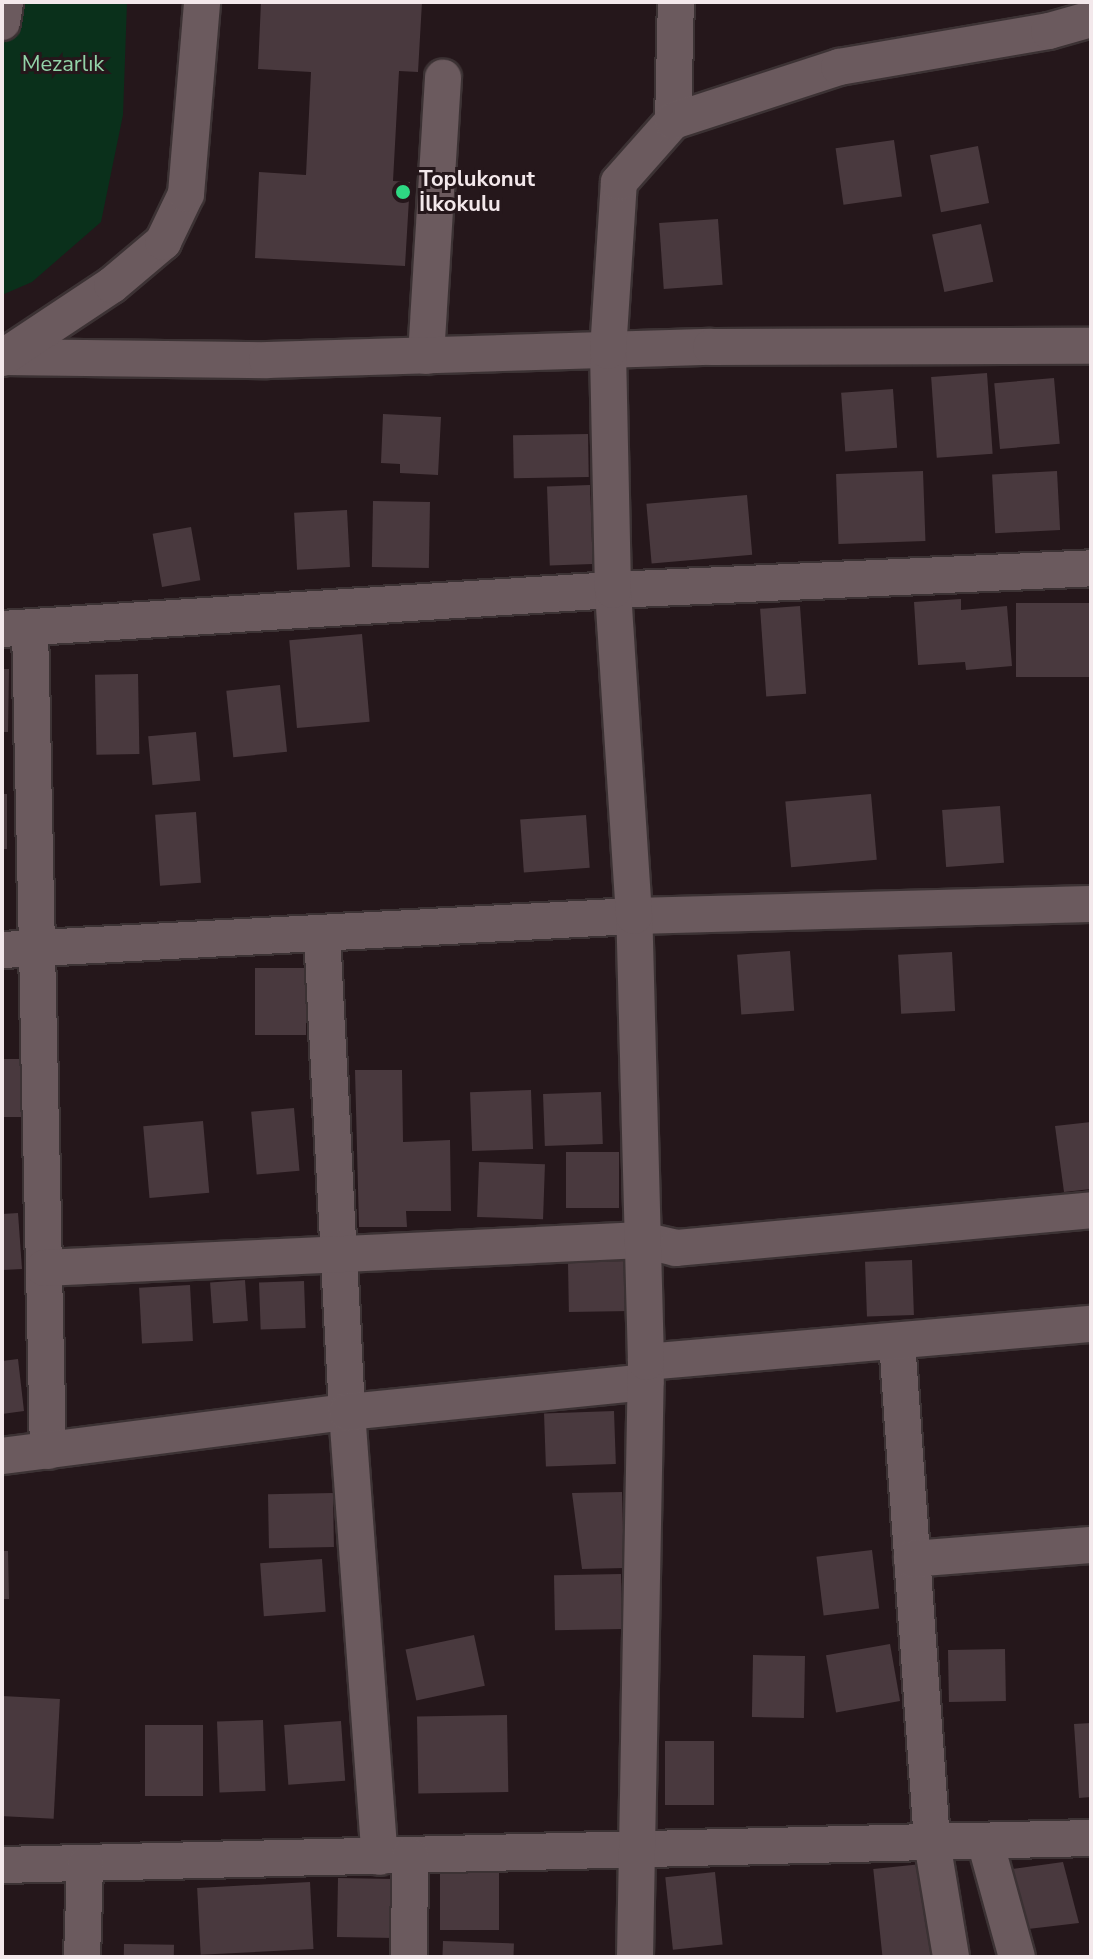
<!DOCTYPE html>
<meta charset="utf-8">
<style>
body{margin:0}
#map{position:relative;width:1093px;height:1959px;overflow:hidden;background:#25171b;font-family:"Nunito Sans",sans-serif}
div>[style]{position:absolute}
[style*='--x']{left:calc(var(--x)*1px);top:calc(var(--y)*1px);width:calc(var(--w)*1px);rotate:calc(var(--a)*1deg)}
.green>*{inset:0;background:#0a301b}
.building>*{inset:0;background:#49393e;transform-origin:0 0}
.roads{filter:drop-shadow(2px 0 #3c3234) drop-shadow(-2px 0 #3c3234) drop-shadow(0 2px #3c3234) drop-shadow(0 -2px #3c3234)}
.minor>*{height:36px;margin:-18px;padding:0 18px;transform-origin:18px;border-radius:18px;background:#6b5a5e}
.dots>*{width:22px;height:22px;translate:-50% -50%;box-sizing:border-box;border:4px solid #25171b;border-radius:50%}
span{translate:-50% -50%;white-space:nowrap;text-align:center;line-height:1.15;-webkit-text-stroke:6px #25171b;paint-order:stroke}
.park-label{font-size:22px;color:#93d4a9}
.poi-label{font-size:22px;color:#f3e8eb;font-weight:700}
.left{translate:0 -50%;text-align:left}
.frame{position:absolute;inset:0;border:4px solid #f3e8eb;pointer-events:none}
</style>
<div id="map">
<div class="green">
<i style="clip-path:polygon(2px 2px,127px 2px,123px 115px,101px 222px,32px 282px,2px 295px)"></i>
</div>
<div class="building">
<i style="clip-path:polygon(261px 2px,422px 2px,418px 72px,399px 71px,393px 181px,410px 182px,405px 266px,255px 258px,259px 172px,306px 175px,311px 72px,258px 69px)"></i>
<i style="left:894px;top:140px;width:57px;height:59px;rotate:82deg"></i>
<i style="left:978px;top:146px;width:58px;height:49px;rotate:79deg"></i>
<i style="left:718px;top:219px;width:66px;height:59px;rotate:86deg"></i>
<i style="left:981px;top:224px;width:59px;height:50px;rotate:78deg"></i>
<i style="left:987px;top:373px;width:81px;height:56px;rotate:86deg"></i>
<i style="left:1054px;top:378px;width:66px;height:60px;rotate:85deg"></i>
<i style="left:893px;top:389px;width:59px;height:52px;rotate:86deg"></i>
<i style="clip-path:polygon(383px 414px,441px 417px,438px 475px,400px 473px,400px 464px,381px 463px)"></i>
<i style="left:588px;top:434px;width:43px;height:75px;rotate:89deg"></i>
<i style="left:923px;top:471px;width:70px;height:87px;rotate:88deg"></i>
<i style="left:1057px;top:471px;width:59px;height:65px;rotate:87deg"></i>
<i style="left:590px;top:485px;width:79px;height:43px;rotate:88deg"></i>
<i style="left:747px;top:495px;width:60px;height:101px;rotate:85deg"></i>
<i style="left:373px;top:501px;width:57px;height:66px;rotate:1deg"></i>
<i style="left:347px;top:510px;width:57px;height:53px;rotate:87deg"></i>
<i style="left:191px;top:527px;width:54px;height:39px;rotate:80deg"></i>
<i style="clip-path:polygon(961px 599px,961px 610px,1007px 606px,1012px 666px,966px 670px,965px 662px,918px 665px,914px 602px)"></i>
<i style="left:1091px;top:603px;width:74px;height:75px;rotate:90deg"></i>
<i style="left:800px;top:606px;width:88px;height:40px;rotate:86deg"></i>
<i style="left:362px;top:634px;width:88px;height:73px;rotate:85deg"></i>
<i style="clip-path:polygon(2px 669px,9px 669px,8px 732px,2px 732px)"></i>
<i style="left:138px;top:674px;width:80px;height:43px;rotate:89deg"></i>
<i style="left:280px;top:685px;width:67px;height:54px;rotate:84deg"></i>
<i style="left:196px;top:732px;width:49px;height:48px;rotate:85deg"></i>
<i style="left:2px;top:794px;width:5px;height:55px"></i>
<i style="left:871px;top:794px;width:66px;height:86px;rotate:85deg"></i>
<i style="left:1000px;top:806px;width:57px;height:58px;rotate:86deg"></i>
<i style="left:196px;top:812px;width:71px;height:41px;rotate:86deg"></i>
<i style="left:586px;top:815px;width:53px;height:66px;rotate:86deg"></i>
<i style="left:790px;top:951px;width:60px;height:53px;rotate:86deg"></i>
<i style="left:952px;top:952px;width:59px;height:54px;rotate:87deg"></i>
<i style="left:255px;top:968px;width:51px;height:67px"></i>
<i style="left:2px;top:1059px;width:20px;height:58px"></i>
<i style="clip-path:polygon(355px 1070px,402px 1070px,403px 1142px,450px 1140px,451px 1211px,406px 1211px,407px 1227px,359px 1227px)"></i>
<i style="left:531px;top:1090px;width:59px;height:61px;rotate:88deg"></i>
<i style="left:601px;top:1092px;width:52px;height:58px;rotate:88deg"></i>
<i style="left:294px;top:1108px;width:63px;height:43px;rotate:85deg"></i>
<i style="left:203px;top:1121px;width:72px;height:60px;rotate:85deg"></i>
<i style="clip-path:polygon(1091px 1122px,1091px 1189px,1064px 1192px,1055px 1126px)"></i>
<i style="left:566px;top:1152px;width:53px;height:56px"></i>
<i style="left:479px;top:1162px;width:66px;height:55px;rotate:2deg"></i>
<i style="clip-path:polygon(18px 1213px,22px 1269px,2px 1270px,2px 1214px)"></i>
<i style="left:912px;top:1260px;width:55px;height:47px;rotate:88deg"></i>
<i style="left:630px;top:1261px;width:50px;height:62px;rotate:89deg"></i>
<i style="left:245px;top:1280px;width:41px;height:35px;rotate:86deg"></i>
<i style="left:304px;top:1281px;width:47px;height:45px;rotate:88deg"></i>
<i style="left:190px;top:1285px;width:56px;height:51px;rotate:87deg"></i>
<i style="clip-path:polygon(18px 1359px,24px 1411px,2px 1414px,2px 1361px)"></i>
<i style="left:614px;top:1411px;width:53px;height:70px;rotate:88deg"></i>
<i style="clip-path:polygon(622px 1492px,624px 1568px,582px 1569px,572px 1493px)"></i>
<i style="left:333px;top:1493px;width:54px;height:65px;rotate:89deg"></i>
<i style="left:872px;top:1550px;width:59px;height:56px;rotate:83deg"></i>
<i style="clip-path:polygon(2px 1551px,8px 1551px,9px 1599px,2px 1599px)"></i>
<i style="left:322px;top:1559px;width:53px;height:62px;rotate:86deg"></i>
<i style="left:621px;top:1574px;width:55px;height:67px;rotate:89deg"></i>
<i style="left:474px;top:1635px;width:52px;height:70px;rotate:78deg"></i>
<i style="left:890px;top:1644px;width:58px;height:65px;rotate:80deg"></i>
<i style="left:1005px;top:1649px;width:52px;height:57px;rotate:89deg"></i>
<i style="left:753px;top:1655px;width:52px;height:62px;rotate:1deg"></i>
<i style="left:2px;top:1696px;width:58px;height:120px;rotate:3deg"></i>
<i style="left:507px;top:1715px;width:77px;height:90px;rotate:89deg"></i>
<i style="left:263px;top:1720px;width:71px;height:46px;rotate:88deg"></i>
<i style="left:341px;top:1721px;width:60px;height:57px;rotate:86deg"></i>
<i style="clip-path:polygon(1091px 1723px,1091px 1797px,1079px 1798px,1074px 1724px)"></i>
<i style="left:203px;top:1725px;width:71px;height:58px;rotate:90deg"></i>
<i style="left:665px;top:1741px;width:49px;height:64px"></i>
<i style="clip-path:polygon(1063px 1862px,1079px 1923px,1028px 1929px,1012px 1869px)"></i>
<i style="left:922px;top:1864px;width:93px;height:49px;rotate:84deg"></i>
<i style="left:715px;top:1872px;width:73px;height:50px;rotate:84deg"></i>
<i style="left:440px;top:1873px;width:59px;height:57px"></i>
<i style="left:338px;top:1878px;width:57px;height:59px;rotate:1deg"></i>
<i style="left:310px;top:1882px;width:67px;height:113px;rotate:87deg"></i>
<i style="left:443px;top:1941px;width:71px;height:16px;rotate:2deg"></i>
<i style="left:124px;top:1944px;width:50px;height:13px;rotate:1deg"></i>
</div>
<div class="roads">
<div class="minor">
<i style="--x:2;--y:22;--w:20;--a:-81"></i>
<i style="--x:673;--y:121;--w:119;--a:-88.6"></i>
<i style="--x:426;--y:356;--w:279;--a:-86.5"></i>
<i style="--x:4;--y:357;--w:263;--a:0.7"></i>
<i style="--x:267;--y:360;--w:444;--a:-1.7"></i>
<i style="--x:711;--y:347;--w:380;--a:-0.2"></i>
<i style="--x:2;--y:358;--w:132;--a:-33.6"></i>
<i style="--x:112;--y:285;--w:67;--a:-40.1"></i>
<i style="--x:163;--y:242;--w:53;--a:-64.4"></i>
<i style="--x:186;--y:194;--w:193;--a:-85.2"></i>
<i style="--x:30;--y:628;--w:823;--a:88.75"></i>
<i style="--x:2;--y:629;--w:612;--a:-3.65"></i>
<i style="--x:613;--y:590;--w:479;--a:-2.6"></i>
<i style="--x:322;--y:934;--w:479;--a:87"></i>
<i style="--x:347;--y:1412;--w:446;--a:85.8"></i>
<i style="--x:2;--y:950;--w:633;--a:-3.08"></i>
<i style="--x:634;--y:916;--w:457;--a:-1.5"></i>
<i style="--x:44;--y:1268;--w:599;--a:-2.68"></i>
<i style="--x:642;--y:1240;--w:35;--a:13"></i>
<i style="--x:676;--y:1248;--w:417;--a:-5.2"></i>
<i style="--x:897;--y:1341;--w:502;--a:86"></i>
<i style="--x:932;--y:1842;--w:117;--a:80.6"></i>
<i style="--x:646;--y:1362;--w:447;--a:-4.9"></i>
<i style="--x:2;--y:1456;--w:348;--a:-7.3"></i>
<i style="--x:347;--y:1412;--w:300;--a:-5.7"></i>
<i style="--x:912;--y:1559;--w:180;--a:-4.5"></i>
<i style="--x:985;--y:1841;--w:120;--a:74.6"></i>
<i style="--x:2;--y:1865;--w:1089;--a:-1.42"></i>
<i style="--x:82;--y:1957;--w:91;--a:-88.1"></i>
<i style="--x:409;--y:1957;--w:101;--a:-89.4"></i>
<i style="--x:635;--y:1957;--w:595;--a:-88.94"></i>
<i style="--x:646;--y:1362;--w:446;--a:-91.5"></i>
<i style="--x:634;--y:916;--w:327;--a:-93.7"></i>
<i style="--x:613;--y:590;--w:239;--a:-91.2"></i>
<i style="--x:608;--y:351;--w:169;--a:-86.3"></i>
<i style="--x:619;--y:182;--w:81;--a:-48.5"></i>
<i style="--x:673;--y:121;--w:175;--a:-18"></i>
<i style="--x:839;--y:67;--w:213;--a:-9.7"></i>
<i style="--x:1049;--y:31;--w:44;--a:-15.9"></i>
</div>
</div>
<div class="dots">
<i style="left:403px;top:192px;background:#2ed883"></i>
</div>
<div class="park-label">
<span style="left:63px;top:65px">Mezarlık</span>
</div>
<div class="poi-label">
<span class="left" style="left:419px;top:192px">Toplukonut<br>İlkokulu</span>
</div>
<div class="frame"></div>
</div>
